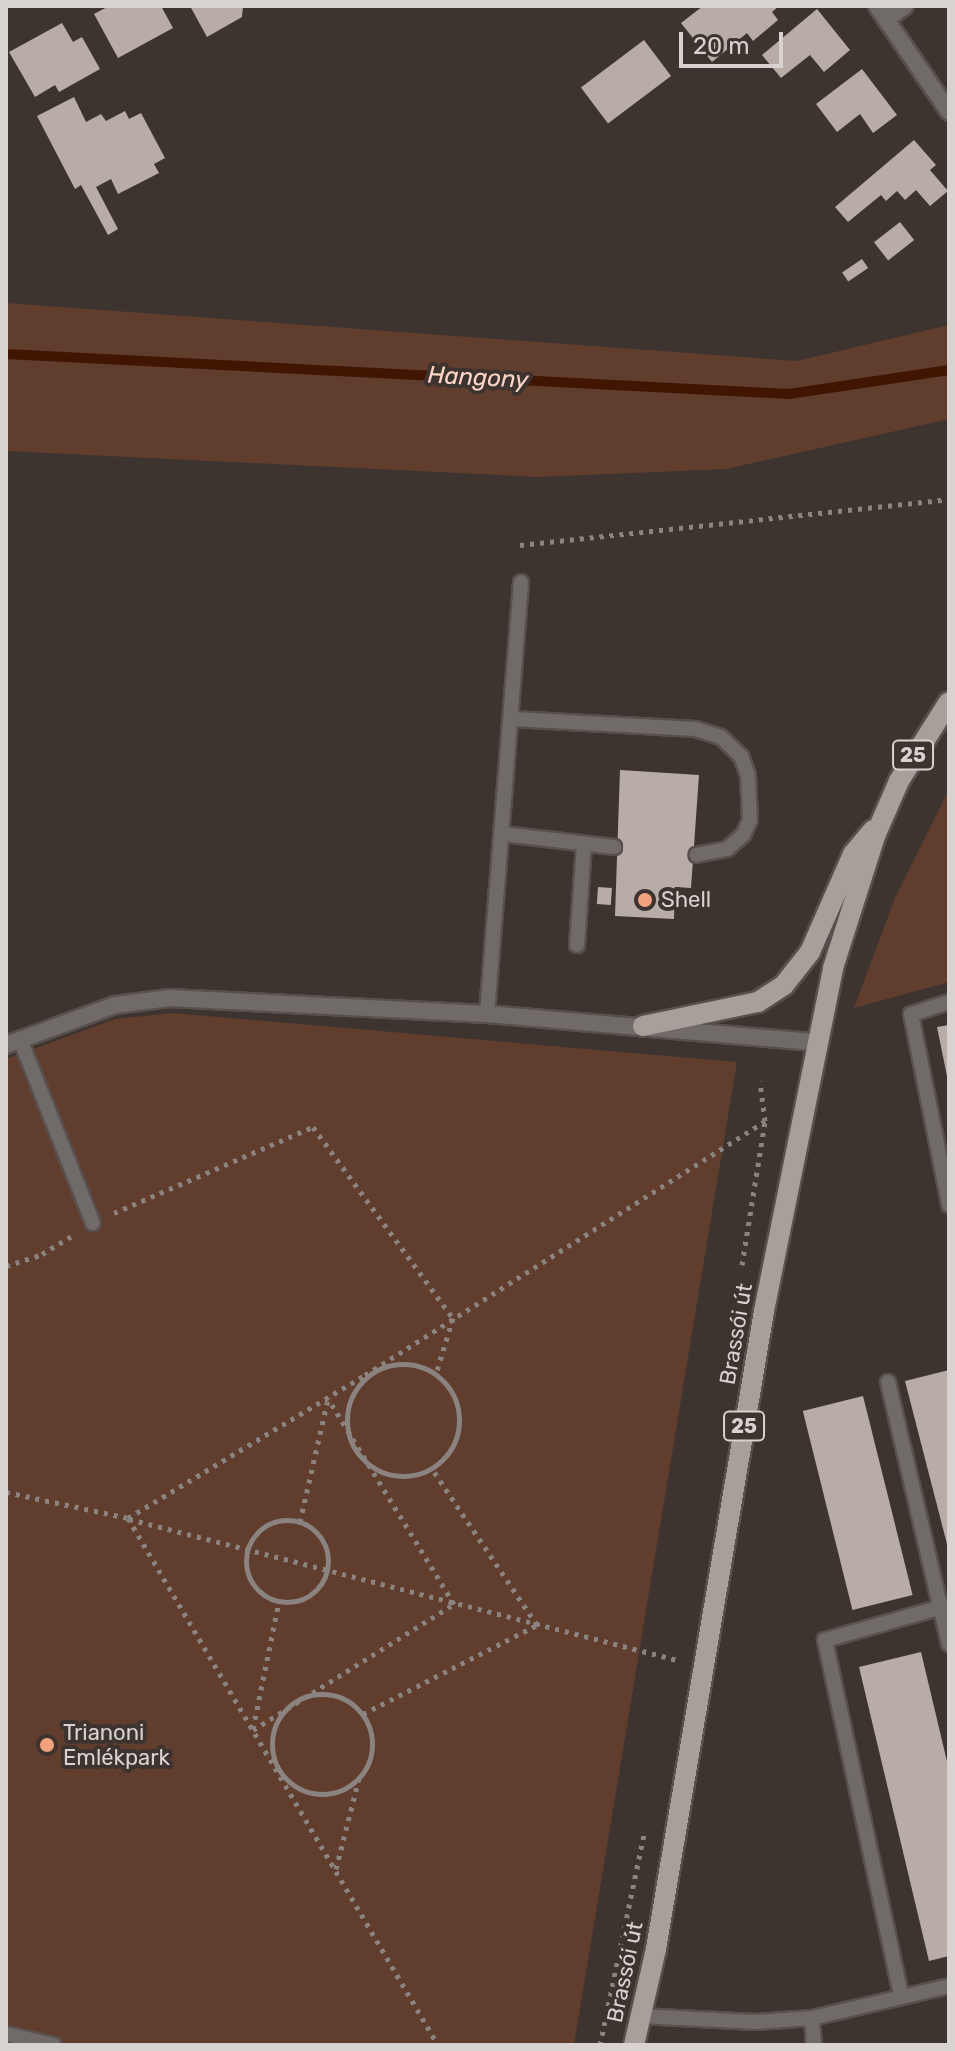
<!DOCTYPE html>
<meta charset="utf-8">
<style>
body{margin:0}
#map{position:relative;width:955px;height:2051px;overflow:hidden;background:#3d3430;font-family:Rubik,sans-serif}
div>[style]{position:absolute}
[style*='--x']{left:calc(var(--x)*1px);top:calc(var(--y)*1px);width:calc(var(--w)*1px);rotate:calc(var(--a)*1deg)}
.green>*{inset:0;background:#613d2e}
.stream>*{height:10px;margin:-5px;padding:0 5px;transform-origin:5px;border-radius:5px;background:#401501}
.building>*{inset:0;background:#b8aca7;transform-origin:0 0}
.path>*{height:5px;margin-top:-2.5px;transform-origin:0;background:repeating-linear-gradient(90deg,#8b8380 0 4px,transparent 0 10px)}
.path>.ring{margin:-2.5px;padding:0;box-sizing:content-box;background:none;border:5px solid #8b8380;border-radius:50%}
.roads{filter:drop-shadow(2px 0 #59504d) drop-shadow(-2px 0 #59504d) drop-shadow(0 2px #59504d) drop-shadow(0 -2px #59504d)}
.service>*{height:14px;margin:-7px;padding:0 7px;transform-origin:7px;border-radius:7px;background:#706b69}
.minor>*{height:16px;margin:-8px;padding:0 8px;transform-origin:8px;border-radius:8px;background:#706b69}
.primary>*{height:20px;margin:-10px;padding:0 10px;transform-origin:10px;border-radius:10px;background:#a89f9b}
.dots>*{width:22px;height:22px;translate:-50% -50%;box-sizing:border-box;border:4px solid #3d3430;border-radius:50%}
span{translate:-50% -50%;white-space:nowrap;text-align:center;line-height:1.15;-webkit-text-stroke:8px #3d3430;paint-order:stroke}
.shield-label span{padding:2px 6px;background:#3d3430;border:2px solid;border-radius:6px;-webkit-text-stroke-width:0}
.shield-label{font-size:20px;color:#d8d2d0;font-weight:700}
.poi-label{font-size:22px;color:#d8d2d0}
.left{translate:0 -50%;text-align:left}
.street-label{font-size:22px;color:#d8d2d0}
.water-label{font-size:24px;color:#fed6c6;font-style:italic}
.frame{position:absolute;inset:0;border:8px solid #d8d2d0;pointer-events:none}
.scale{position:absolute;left:679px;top:32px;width:104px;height:36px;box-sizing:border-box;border:4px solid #d8d2d0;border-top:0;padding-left:10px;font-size:24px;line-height:28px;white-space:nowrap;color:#d8d2d0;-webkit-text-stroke:6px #3d3430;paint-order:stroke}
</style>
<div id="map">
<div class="green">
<i style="clip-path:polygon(6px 303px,797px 361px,949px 325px,949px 419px,726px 469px,539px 477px,6px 451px)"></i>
<i style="clip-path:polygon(949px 789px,949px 982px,854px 1008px,895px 898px)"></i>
<i style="clip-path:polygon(172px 1013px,737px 1062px,574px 2045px,6px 2045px,6px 1059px,115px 1019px)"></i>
</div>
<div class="stream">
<i style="--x:6;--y:354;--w:784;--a:2.92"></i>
<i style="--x:789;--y:394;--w:162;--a:-8.5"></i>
</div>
<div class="building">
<i style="clip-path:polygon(109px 6px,161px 6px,173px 28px,118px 58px,94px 14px)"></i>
<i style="clip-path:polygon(190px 6px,243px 6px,242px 17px,207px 37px)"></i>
<i style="clip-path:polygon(703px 6px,779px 6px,772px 12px,778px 20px,753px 41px,747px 33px,712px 62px,681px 23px)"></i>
<i style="clip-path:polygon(817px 9px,850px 50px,824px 72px,810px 55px,781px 78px,762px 55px)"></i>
<i style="clip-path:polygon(62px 23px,73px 42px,82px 37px,100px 69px,59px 92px,55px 85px,35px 97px,9px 52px)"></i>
<i style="left:644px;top:40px;width:45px;height:79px;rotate:53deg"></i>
<i style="clip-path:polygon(862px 69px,897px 115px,873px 133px,860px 114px,837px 132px,816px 104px)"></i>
<i style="clip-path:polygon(74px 97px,86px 122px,101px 114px,106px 121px,125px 111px,129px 119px,141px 113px,165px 158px,154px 164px,159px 173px,118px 194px,111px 179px,96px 187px,118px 229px,108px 235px,81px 185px,75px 189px,37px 116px)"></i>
<i style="clip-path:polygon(914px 140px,936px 165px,930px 170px,948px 191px,930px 206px,916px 190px,905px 200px,897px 191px,886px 201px,881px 195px,848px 222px,835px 207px)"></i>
<i style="left:900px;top:222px;width:23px;height:33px;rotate:52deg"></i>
<i style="left:862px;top:259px;width:11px;height:24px;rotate:56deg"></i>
<i style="clip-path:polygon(620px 770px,699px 775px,691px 888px,675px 887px,674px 919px,615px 916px)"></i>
<i style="left:598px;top:887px;width:14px;height:17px;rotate:4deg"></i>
<i style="clip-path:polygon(949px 1025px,949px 1081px,948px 1081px,937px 1027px)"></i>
<i style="clip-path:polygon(949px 1370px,949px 1548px,948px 1548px,905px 1381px)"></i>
<i style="left:863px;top:1396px;width:205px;height:62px;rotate:76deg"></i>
<i style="clip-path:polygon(921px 1652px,949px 1770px,949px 1956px,929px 1961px,859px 1667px)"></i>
</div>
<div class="path">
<i style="--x:520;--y:545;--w:431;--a:-6.1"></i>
<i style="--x:114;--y:1213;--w:217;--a:-23.4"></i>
<i style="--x:313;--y:1127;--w:237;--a:53.8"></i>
<i style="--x:453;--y:1318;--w:59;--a:106.9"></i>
<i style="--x:742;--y:1265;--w:146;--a:-80.9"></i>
<i style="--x:765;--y:1121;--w:40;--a:-97.1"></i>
<i style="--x:6;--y:1266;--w:38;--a:-18"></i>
<i style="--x:42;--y:1254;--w:37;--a:-31"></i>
<i class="ring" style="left:347px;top:1364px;width:107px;height:107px"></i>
<i style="--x:6;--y:1492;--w:125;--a:12"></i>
<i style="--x:128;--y:1518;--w:611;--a:59.53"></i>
<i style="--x:128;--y:1518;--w:277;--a:-31.1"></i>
<i style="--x:365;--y:1375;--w:474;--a:-32.4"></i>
<i style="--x:129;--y:1519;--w:566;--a:14.43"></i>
<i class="ring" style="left:246px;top:1520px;width:77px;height:77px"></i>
<i style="--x:300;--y:1522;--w:126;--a:-77.2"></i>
<i class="ring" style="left:272px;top:1694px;width:95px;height:95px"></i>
<i style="--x:363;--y:1714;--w:195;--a:-27.1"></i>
<i style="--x:537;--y:1625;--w:188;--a:-123.9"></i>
<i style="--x:253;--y:1729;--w:131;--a:-78.5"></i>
<i style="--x:253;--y:1730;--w:237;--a:-32.1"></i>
<i style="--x:454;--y:1604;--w:241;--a:-121.5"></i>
<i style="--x:336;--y:1869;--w:94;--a:-75.8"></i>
<i style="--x:600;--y:2045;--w:215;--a:-78.2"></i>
</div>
<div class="roads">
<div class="service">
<i style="--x:513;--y:719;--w:183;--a:3.1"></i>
<i style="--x:696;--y:729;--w:26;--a:18"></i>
<i style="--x:721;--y:737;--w:28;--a:44"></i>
<i style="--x:741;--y:756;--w:20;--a:70"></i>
<i style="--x:748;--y:775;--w:45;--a:87.5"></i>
<i style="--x:750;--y:820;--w:17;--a:115"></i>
<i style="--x:743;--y:835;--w:21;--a:139"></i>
<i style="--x:727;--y:849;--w:31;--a:169"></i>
<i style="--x:503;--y:834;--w:112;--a:6.7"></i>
<i style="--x:577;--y:945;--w:101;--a:-86"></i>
<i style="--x:949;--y:1002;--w:40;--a:162"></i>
<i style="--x:911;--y:1014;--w:195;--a:78.7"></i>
<i style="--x:487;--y:1014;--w:433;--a:-85.5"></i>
<i style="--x:20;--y:1039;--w:198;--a:68.4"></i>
<i style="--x:888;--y:1382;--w:269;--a:76.9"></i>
<i style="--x:901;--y:1995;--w:363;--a:-102.1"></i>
<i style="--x:825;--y:1640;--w:129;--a:-15.8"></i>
<i style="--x:640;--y:2016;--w:116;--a:3"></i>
<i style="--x:756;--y:2022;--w:56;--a:-4.1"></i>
<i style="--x:812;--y:2018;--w:141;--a:-13.1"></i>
<i style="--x:812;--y:2018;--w:27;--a:86"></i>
<i style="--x:6;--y:2034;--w:49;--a:12.9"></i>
</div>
<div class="minor">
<i style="--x:877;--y:6;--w:128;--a:55.8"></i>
<i style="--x:887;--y:19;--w:22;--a:-36"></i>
<i style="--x:6;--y:1045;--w:116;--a:-20.2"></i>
<i style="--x:115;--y:1005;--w:55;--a:-7.3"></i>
<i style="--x:170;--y:998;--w:317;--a:2.9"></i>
<i style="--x:487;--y:1014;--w:330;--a:4.9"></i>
</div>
<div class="primary">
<i style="--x:643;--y:1026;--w:117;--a:-11.8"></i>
<i style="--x:758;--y:1002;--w:31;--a:-33"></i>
<i style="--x:784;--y:985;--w:42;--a:-51.8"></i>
<i style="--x:810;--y:952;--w:107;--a:-66.3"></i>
<i style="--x:853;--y:854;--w:31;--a:-50"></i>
<i style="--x:634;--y:2045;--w:98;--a:-77.1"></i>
<i style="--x:656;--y:1949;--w:647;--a:-80.39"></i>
<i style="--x:764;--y:1311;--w:350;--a:-78.6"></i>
<i style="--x:833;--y:968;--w:139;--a:-72.3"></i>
<i style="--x:875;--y:836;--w:60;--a:-66.4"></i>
<i style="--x:899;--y:781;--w:93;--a:-57.7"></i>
</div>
</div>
<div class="dots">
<i style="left:645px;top:900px;background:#f2a17e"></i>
<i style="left:47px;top:1745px;background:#f2a17e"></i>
</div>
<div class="shield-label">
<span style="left:913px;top:755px">25</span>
<span style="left:744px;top:1426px">25</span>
</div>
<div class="poi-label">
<span class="left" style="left:661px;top:900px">Shell</span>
<span class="left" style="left:63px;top:1745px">Trianoni<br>Emlékpark</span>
</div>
<div class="street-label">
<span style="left:736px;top:1334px;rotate:-80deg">Brassói út</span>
<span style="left:625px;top:1972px;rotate:-78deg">Brassói út</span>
</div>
<div class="water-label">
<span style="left:478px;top:378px;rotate:3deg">Hangony</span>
</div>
<div class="frame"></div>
<div class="scale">20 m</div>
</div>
